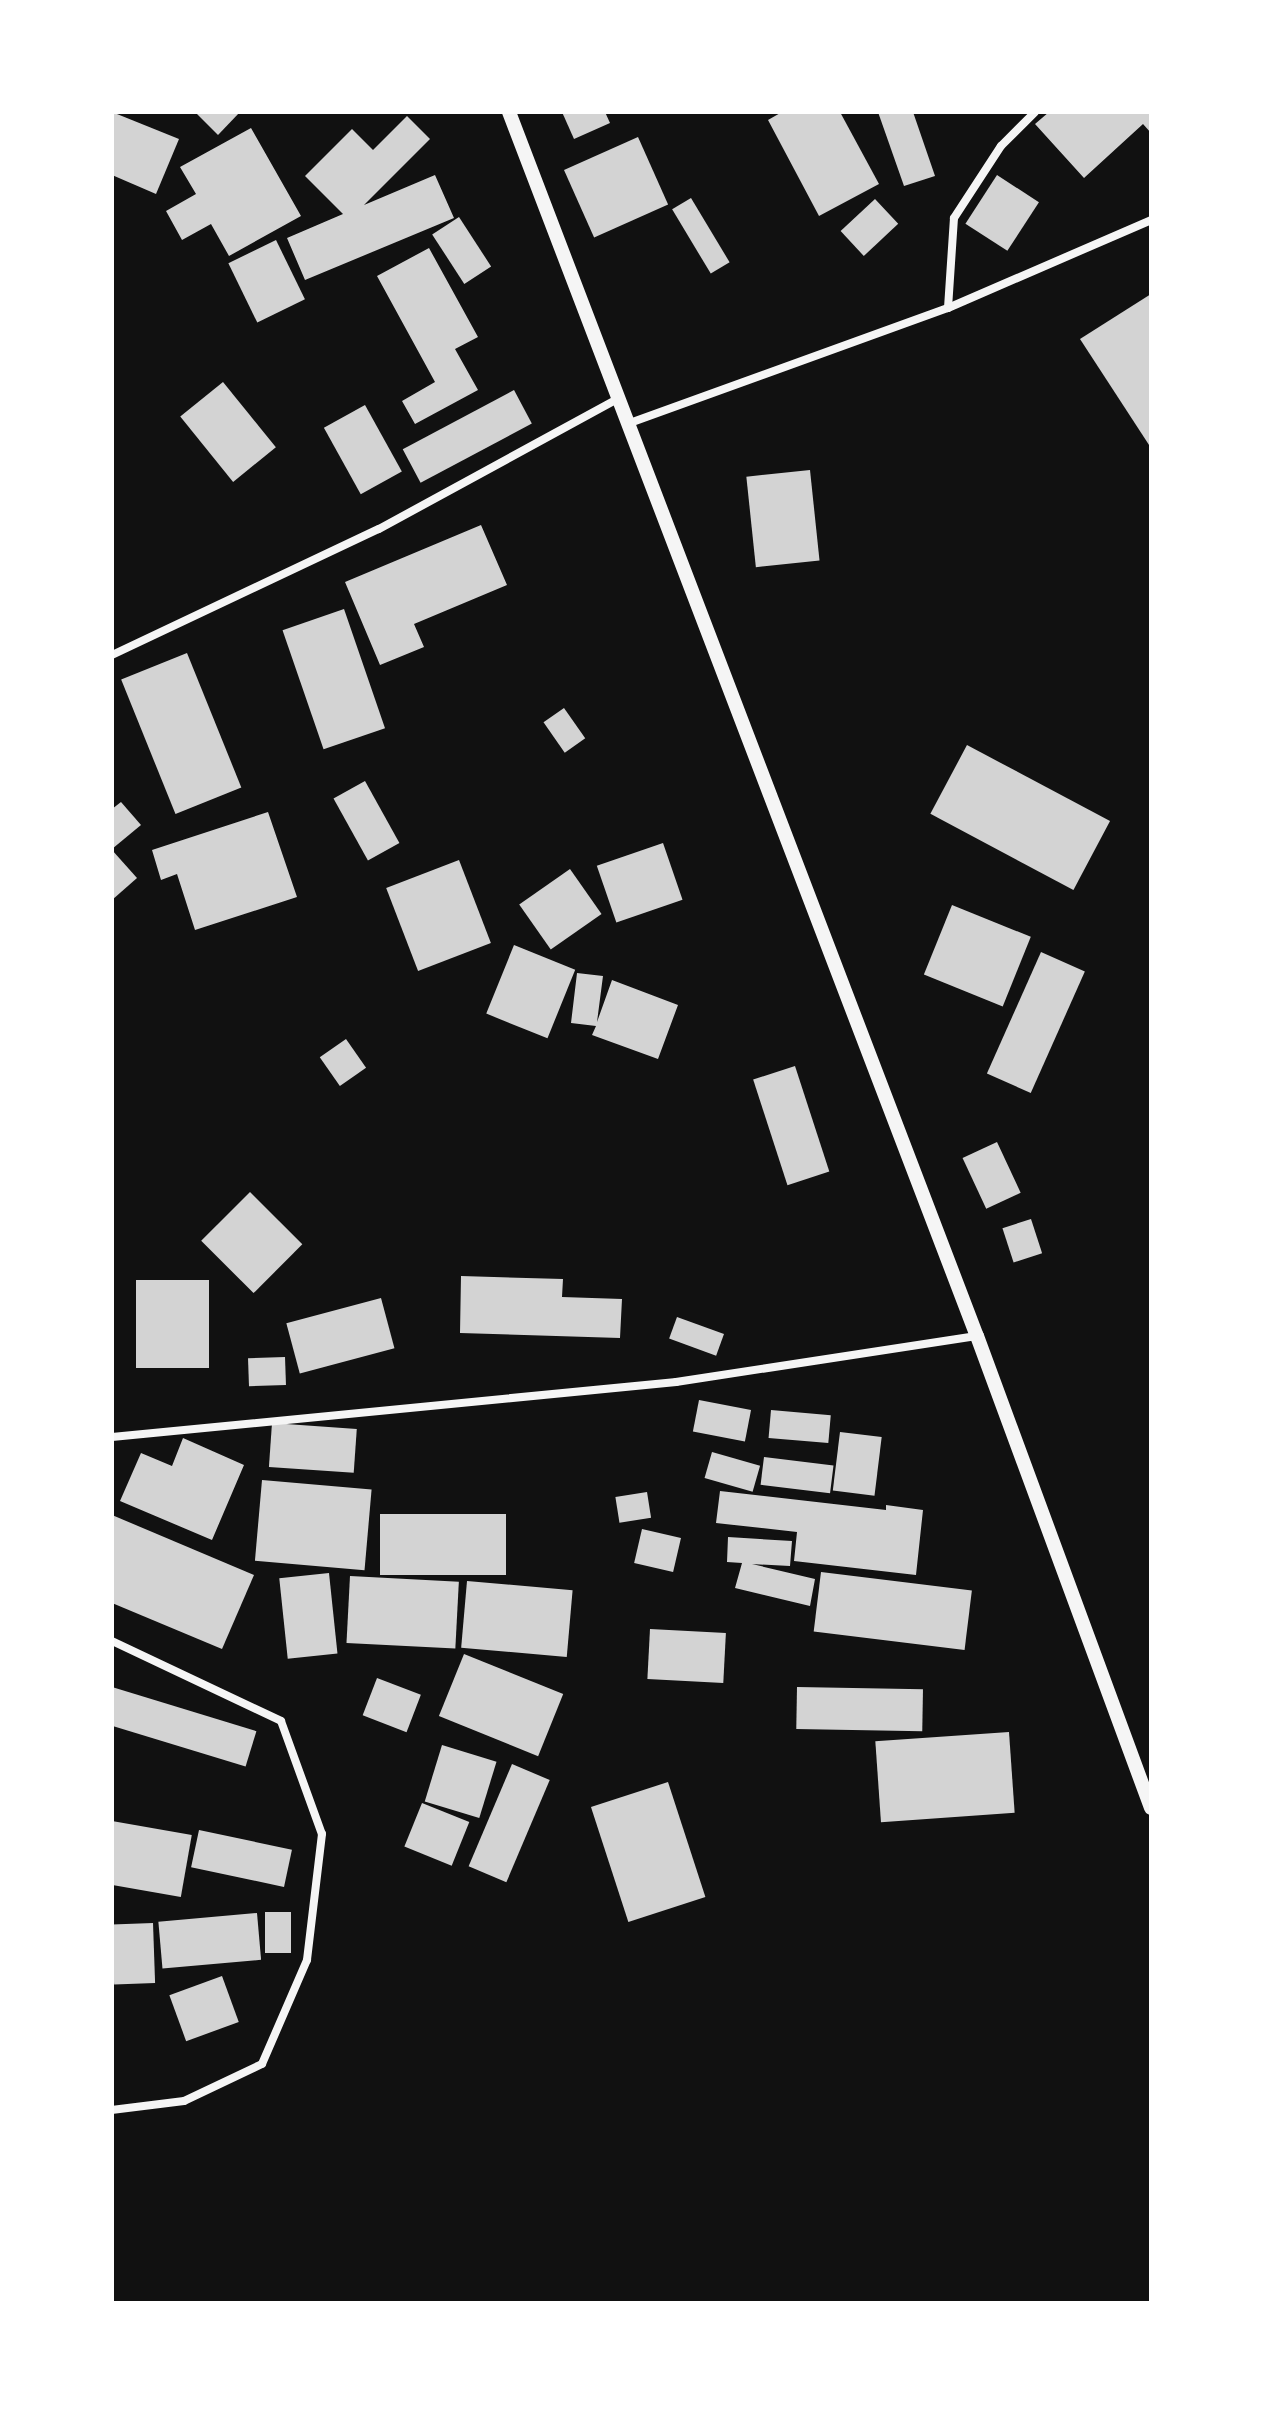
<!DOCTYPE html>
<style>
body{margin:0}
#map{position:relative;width:1263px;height:2415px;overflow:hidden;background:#111;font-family:Overpass,sans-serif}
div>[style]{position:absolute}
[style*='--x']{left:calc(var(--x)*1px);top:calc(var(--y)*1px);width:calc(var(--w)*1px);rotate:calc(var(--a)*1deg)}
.building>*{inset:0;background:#d3d3d3;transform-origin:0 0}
.minor>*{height:8px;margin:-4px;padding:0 4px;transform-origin:4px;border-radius:4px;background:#f5f5f5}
.tertiary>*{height:14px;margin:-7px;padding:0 7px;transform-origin:7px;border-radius:7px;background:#f5f5f5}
span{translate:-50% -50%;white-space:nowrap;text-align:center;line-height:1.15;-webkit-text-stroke:8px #fff;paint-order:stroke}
.frame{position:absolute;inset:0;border:114px solid #fff;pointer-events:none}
</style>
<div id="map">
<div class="building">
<i style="clip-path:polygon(112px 112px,179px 139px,156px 194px,112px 175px)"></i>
<i style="clip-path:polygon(195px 112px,240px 112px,218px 135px)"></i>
<i style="clip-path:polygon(562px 112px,605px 112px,610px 123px,574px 139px)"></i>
<i style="clip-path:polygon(782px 112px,840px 112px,879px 184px,819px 216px,768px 120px)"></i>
<i style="clip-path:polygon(878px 112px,913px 112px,935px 176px,904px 186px)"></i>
<i style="clip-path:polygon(1049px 112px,1151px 112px,1151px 133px,1143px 124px,1084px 178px,1035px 124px)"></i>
<i style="clip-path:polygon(407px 116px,430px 139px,364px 205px,435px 175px,454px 218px,305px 280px,287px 238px,343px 214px,305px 176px,352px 129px,373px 150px)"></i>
<i style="clip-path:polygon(251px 128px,301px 216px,229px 256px,211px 224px,182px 240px,166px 211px,196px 194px,180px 167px)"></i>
<i style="left:638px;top:137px;width:74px;height:81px;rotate:66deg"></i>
<i style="left:997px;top:175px;width:50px;height:58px;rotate:33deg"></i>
<i style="left:691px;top:198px;width:75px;height:22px;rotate:59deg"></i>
<i style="left:875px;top:199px;width:34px;height:47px;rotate:47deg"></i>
<i style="left:459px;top:217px;width:59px;height:32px;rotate:57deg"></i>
<i style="left:276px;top:240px;width:66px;height:53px;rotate:64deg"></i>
<i style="clip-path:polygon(429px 248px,478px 337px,455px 349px,478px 390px,415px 424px,402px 401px,435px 382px,377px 276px)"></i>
<i style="clip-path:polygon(1151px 294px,1151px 448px,1080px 339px)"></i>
<i style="left:223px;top:382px;width:84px;height:55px;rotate:51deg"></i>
<i style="left:514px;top:390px;width:38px;height:126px;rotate:62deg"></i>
<i style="left:365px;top:405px;width:76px;height:47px;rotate:61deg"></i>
<i style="left:810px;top:470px;width:91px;height:64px;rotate:84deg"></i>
<i style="clip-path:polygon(481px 525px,507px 585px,414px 624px,424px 647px,380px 665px,345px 582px)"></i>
<i style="left:344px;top:609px;width:126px;height:65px;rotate:71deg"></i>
<i style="left:187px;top:653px;width:145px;height:71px;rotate:68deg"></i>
<i style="left:564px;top:708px;width:37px;height:25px;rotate:55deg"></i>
<i style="left:967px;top:745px;width:162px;height:78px;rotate:28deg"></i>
<i style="left:365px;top:781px;width:71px;height:36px;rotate:61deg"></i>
<i style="clip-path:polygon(121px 802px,141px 825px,112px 849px,112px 809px)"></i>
<i style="clip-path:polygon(268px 812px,297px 897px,195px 930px,177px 874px,161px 880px,152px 850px)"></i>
<i style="left:663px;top:843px;width:60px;height:70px;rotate:71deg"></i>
<i style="clip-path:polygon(112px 850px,137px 878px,112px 900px)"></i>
<i style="left:459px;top:860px;width:89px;height:78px;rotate:69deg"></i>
<i style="left:570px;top:869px;width:55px;height:62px;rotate:55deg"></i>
<i style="left:952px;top:905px;width:85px;height:75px;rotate:22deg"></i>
<i style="left:514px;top:945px;width:66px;height:74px;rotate:22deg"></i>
<i style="left:1041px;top:952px;width:48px;height:133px;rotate:24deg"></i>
<i style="clip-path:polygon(577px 973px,603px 976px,597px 1022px,612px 980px,678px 1005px,658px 1059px,592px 1035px,596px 1026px,571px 1023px)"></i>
<i style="left:346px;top:1039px;width:35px;height:32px;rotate:55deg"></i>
<i style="left:795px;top:1066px;width:111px;height:44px;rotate:72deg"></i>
<i style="left:997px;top:1142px;width:56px;height:38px;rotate:65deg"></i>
<i style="left:250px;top:1192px;width:74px;height:69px;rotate:45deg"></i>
<i style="left:1031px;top:1219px;width:36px;height:30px;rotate:72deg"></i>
<i style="clip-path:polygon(461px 1276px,563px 1279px,562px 1297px,622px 1299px,620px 1338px,460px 1333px)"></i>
<i style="left:136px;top:1280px;width:73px;height:88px"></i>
<i style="left:381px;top:1298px;width:52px;height:98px;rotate:75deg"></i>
<i style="left:677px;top:1317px;width:50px;height:23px;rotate:20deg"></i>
<i style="left:285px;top:1357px;width:28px;height:37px;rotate:88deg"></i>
<i style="left:699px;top:1400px;width:53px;height:32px;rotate:11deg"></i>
<i style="left:771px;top:1410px;width:60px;height:28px;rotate:5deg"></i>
<i style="left:272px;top:1423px;width:85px;height:44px;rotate:4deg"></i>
<i style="left:840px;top:1432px;width:42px;height:59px;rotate:7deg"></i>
<i style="clip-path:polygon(183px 1438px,244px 1465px,212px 1540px,120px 1501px,141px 1453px,172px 1466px)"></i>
<i style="left:712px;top:1452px;width:50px;height:27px;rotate:16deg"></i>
<i style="left:764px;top:1457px;width:70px;height:28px;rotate:7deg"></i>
<i style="left:262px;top:1480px;width:110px;height:81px;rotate:5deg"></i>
<i style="clip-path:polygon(720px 1491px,886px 1510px,886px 1505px,923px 1510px,916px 1575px,794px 1561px,797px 1532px,716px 1523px)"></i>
<i style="left:647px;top:1492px;width:26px;height:32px;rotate:81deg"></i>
<i style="left:380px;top:1514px;width:126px;height:61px"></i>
<i style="clip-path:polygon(112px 1515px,254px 1575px,222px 1649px,112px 1603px)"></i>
<i style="left:642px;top:1529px;width:40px;height:35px;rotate:13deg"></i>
<i style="clip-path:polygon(728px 1537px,792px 1541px,790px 1566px,752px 1564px,815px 1579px,810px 1606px,735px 1588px,742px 1563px,727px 1562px)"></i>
<i style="left:821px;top:1572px;width:152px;height:60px;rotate:7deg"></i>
<i style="left:329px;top:1573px;width:81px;height:50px;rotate:84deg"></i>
<i style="left:350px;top:1576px;width:109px;height:67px;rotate:3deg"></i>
<i style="left:467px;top:1581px;width:106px;height:67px;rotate:5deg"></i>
<i style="left:650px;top:1629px;width:76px;height:50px;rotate:3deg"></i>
<i style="left:464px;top:1654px;width:107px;height:67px;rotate:22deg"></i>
<i style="left:377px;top:1678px;width:47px;height:40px;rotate:21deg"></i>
<i style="left:112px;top:1687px;width:151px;height:37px;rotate:17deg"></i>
<i style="left:797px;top:1687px;width:126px;height:42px;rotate:1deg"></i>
<i style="left:1009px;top:1732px;width:81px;height:134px;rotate:86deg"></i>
<i style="left:442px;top:1745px;width:57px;height:59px;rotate:17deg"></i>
<i style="left:512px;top:1764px;width:41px;height:111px;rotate:23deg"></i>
<i style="left:668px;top:1782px;width:121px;height:81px;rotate:72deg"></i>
<i style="left:422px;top:1803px;width:51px;height:47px;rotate:22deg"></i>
<i style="left:112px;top:1821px;width:81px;height:63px;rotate:10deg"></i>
<i style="left:199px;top:1830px;width:95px;height:38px;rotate:12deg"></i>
<i style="left:265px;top:1912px;width:26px;height:41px"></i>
<i style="left:257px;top:1913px;width:47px;height:99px;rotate:85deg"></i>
<i style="left:153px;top:1923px;width:60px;height:41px;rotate:88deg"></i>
<i style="left:222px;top:1976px;width:49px;height:56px;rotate:70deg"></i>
</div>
<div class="minor">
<i style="--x:948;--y:308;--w:90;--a:-86.2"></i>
<i style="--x:954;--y:218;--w:86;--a:-56.9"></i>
<i style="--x:1001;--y:146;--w:48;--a:-45"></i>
<i style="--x:627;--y:424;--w:341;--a:-19.9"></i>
<i style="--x:948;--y:308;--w:221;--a:-23.4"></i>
<i style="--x:112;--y:655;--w:295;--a:-25.3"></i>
<i style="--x:379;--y:529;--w:271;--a:-28.6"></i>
<i style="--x:112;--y:1437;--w:567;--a:-5.57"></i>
<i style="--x:676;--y:1382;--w:304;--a:-8.7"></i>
<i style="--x:112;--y:1641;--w:187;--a:25.3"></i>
<i style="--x:281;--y:1721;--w:120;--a:70.1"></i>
<i style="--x:322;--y:1834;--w:127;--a:96.8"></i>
<i style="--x:307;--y:1960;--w:113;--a:113.4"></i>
<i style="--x:262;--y:2064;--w:86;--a:154.6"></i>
<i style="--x:184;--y:2101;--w:73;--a:172.9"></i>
</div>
<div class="tertiary">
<i style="--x:509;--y:112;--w:1310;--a:69.08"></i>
<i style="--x:977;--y:1336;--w:503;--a:69.76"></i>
</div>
<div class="frame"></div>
</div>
